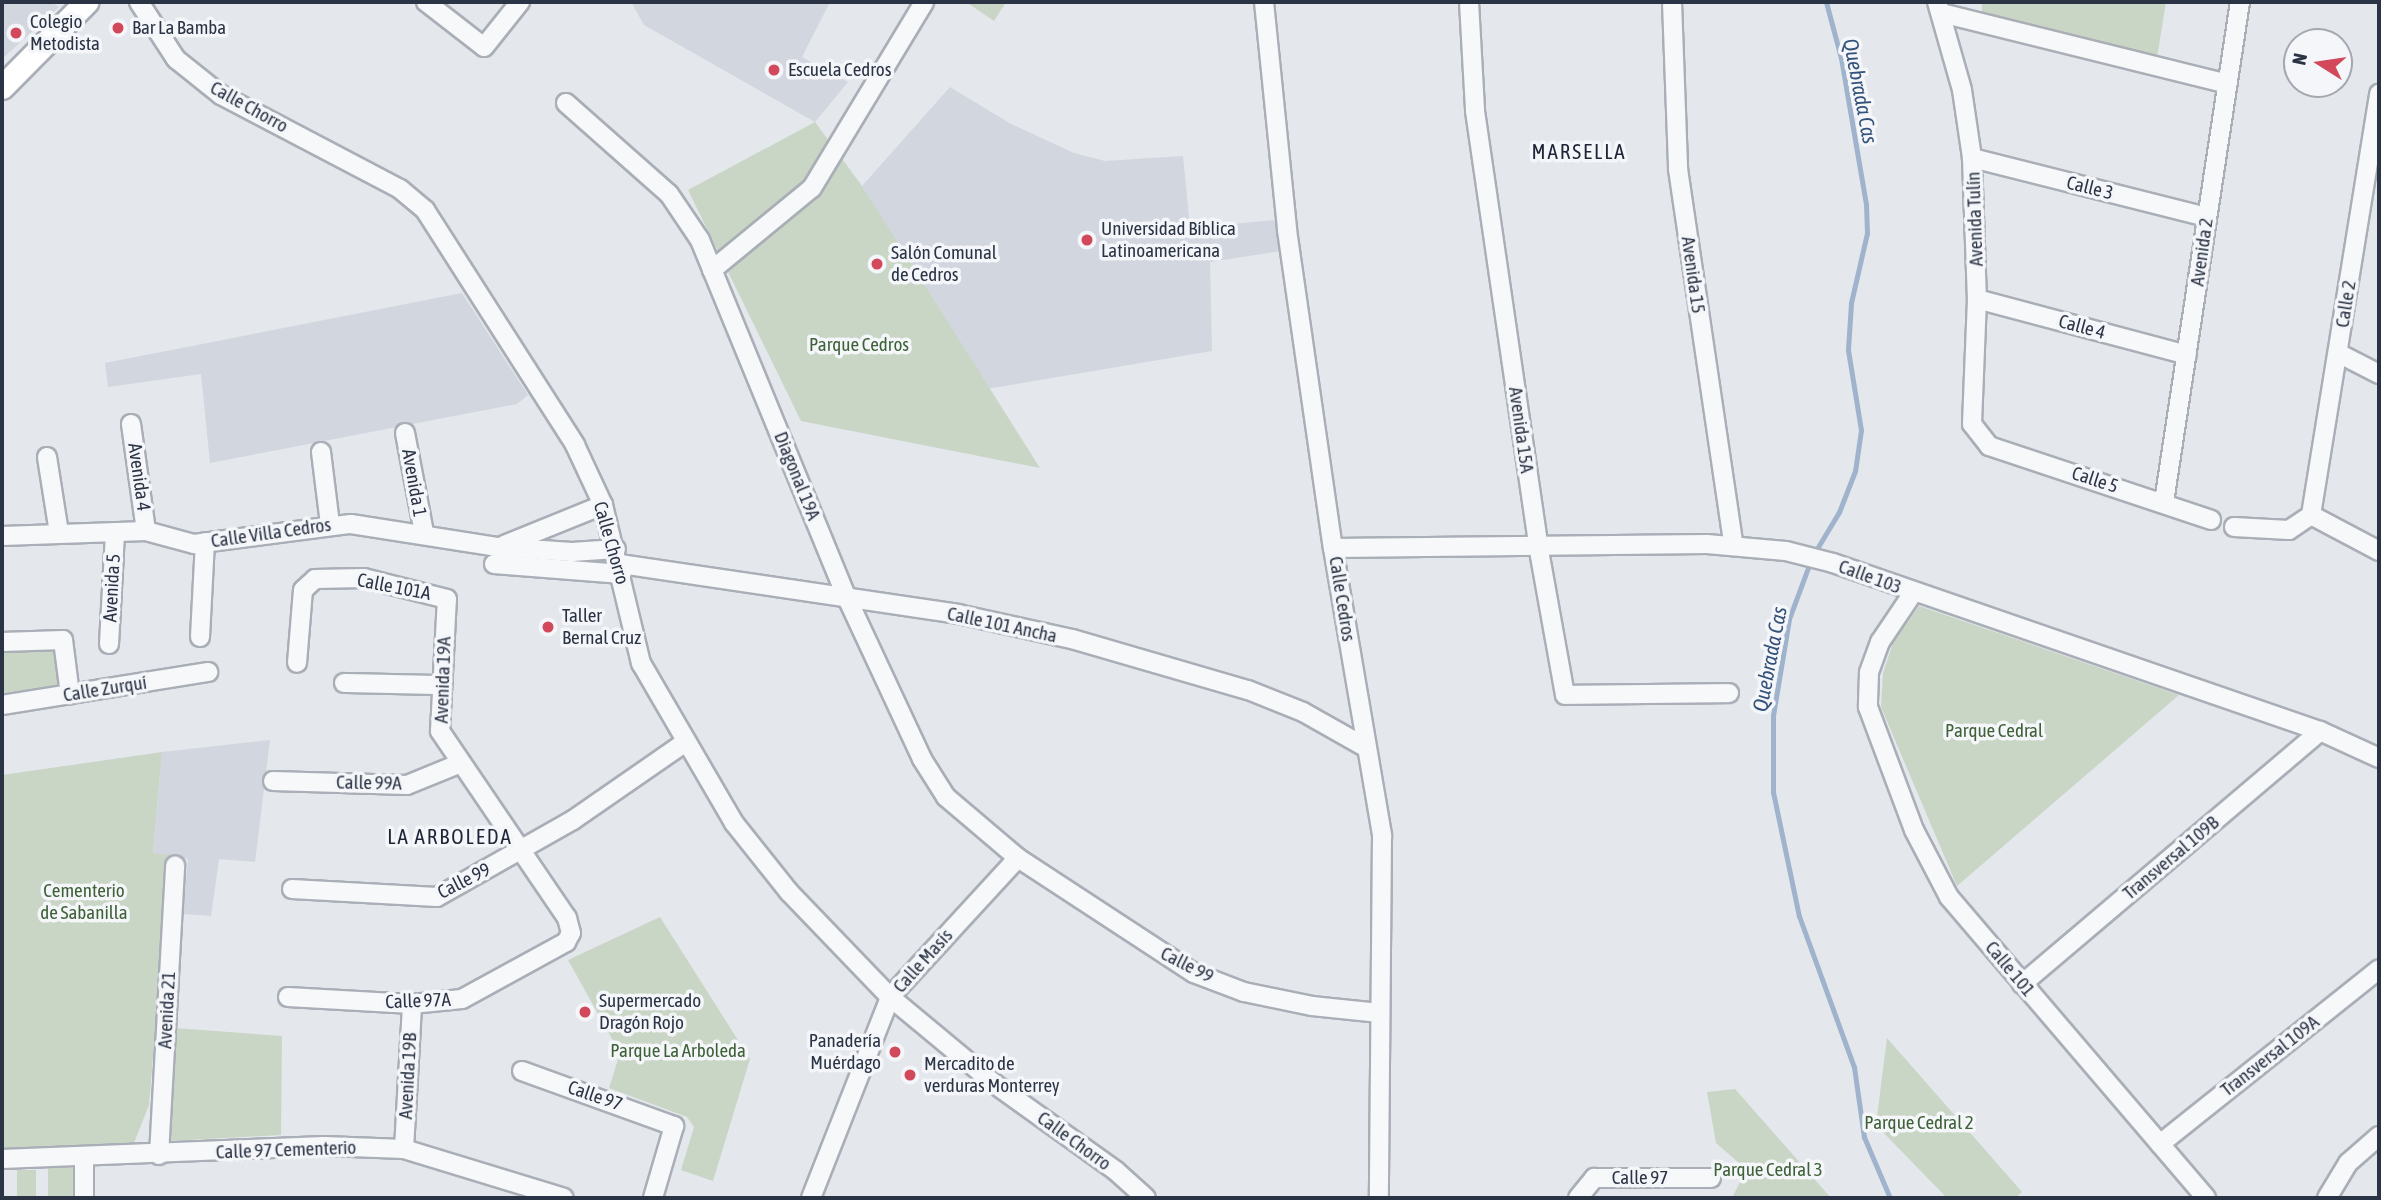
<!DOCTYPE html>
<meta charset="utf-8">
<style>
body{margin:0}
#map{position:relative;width:2381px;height:1200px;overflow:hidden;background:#e4e7ec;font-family:"Asap Condensed",sans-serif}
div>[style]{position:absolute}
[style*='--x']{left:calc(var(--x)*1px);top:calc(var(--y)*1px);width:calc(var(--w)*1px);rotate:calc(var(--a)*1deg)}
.built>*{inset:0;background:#d2d6de}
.green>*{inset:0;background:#c9d6c5;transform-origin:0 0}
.stream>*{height:5px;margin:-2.5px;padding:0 2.5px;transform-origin:2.5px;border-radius:2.5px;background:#9fb4cc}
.roads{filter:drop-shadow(2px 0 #a9aeb7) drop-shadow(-2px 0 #a9aeb7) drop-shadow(0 2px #a9aeb7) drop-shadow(0 -2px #a9aeb7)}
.minor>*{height:18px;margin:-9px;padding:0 9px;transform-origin:9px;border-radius:9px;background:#f7f8fa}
.major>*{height:23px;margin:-11.5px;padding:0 11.5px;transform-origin:11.5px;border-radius:11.5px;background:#fff}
.dots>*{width:19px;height:19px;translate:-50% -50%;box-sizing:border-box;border:4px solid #f4f6f9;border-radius:50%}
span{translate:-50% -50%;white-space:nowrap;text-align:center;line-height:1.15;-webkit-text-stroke:7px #f4f6f9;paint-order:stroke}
.poi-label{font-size:19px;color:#2b3445}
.left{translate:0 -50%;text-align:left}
.right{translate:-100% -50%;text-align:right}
.street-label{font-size:19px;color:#2b3445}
.park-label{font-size:19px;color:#3f6138}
.water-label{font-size:21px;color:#34527a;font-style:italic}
.neighbourhood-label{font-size:21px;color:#1d2536;letter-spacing:2px}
.frame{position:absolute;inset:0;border:4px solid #2b3445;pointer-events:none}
.north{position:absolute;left:2283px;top:28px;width:70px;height:70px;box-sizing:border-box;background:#f4f6f9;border:2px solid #a4a8b1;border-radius:50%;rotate:282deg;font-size:19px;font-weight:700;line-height:28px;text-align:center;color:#2b3445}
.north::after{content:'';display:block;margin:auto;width:24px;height:32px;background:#d1495b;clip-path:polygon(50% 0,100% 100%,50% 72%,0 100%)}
</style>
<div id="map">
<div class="built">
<i style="clip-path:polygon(2px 2px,51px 2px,59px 7px,2px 59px)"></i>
<i style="clip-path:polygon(631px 2px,830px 2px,802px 57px,848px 82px,815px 122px,644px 25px)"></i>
<i style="clip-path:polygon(950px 87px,1011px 124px,1074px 153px,1105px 161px,1183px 156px,1190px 228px,1276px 220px,1281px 251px,1210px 262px,1212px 351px,987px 389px,862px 186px)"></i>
<i style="clip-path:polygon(462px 293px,528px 395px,517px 404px,210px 463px,201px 374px,108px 387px,105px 363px)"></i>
<i style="clip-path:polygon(270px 740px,255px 862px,219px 859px,211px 916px,183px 914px,188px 859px,153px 853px,162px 752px)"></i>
</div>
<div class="green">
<i style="clip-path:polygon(966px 2px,1006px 2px,994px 21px)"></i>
<i style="clip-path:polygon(1982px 2px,2166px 2px,2157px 58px,1982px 14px)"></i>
<i style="clip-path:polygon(815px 122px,862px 186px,1040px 468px,801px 421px,688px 190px)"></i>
<i style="clip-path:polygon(1919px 606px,2179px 695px,1957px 886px,1881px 707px,1883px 673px,1893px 643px)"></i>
<i style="clip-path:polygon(59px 647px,64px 690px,2px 697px,2px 649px)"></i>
<i style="clip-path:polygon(162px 752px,153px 853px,170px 855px,149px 1105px,134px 1143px,2px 1148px,2px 775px)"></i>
<i style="clip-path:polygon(660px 917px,750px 1059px,713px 1181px,681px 1170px,694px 1127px,687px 1117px,609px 1088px,620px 1053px,568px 960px)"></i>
<i style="clip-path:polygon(174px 1028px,282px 1036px,281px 1135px,167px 1141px)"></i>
<i style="clip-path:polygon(1887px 1038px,2022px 1192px,2015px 1198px,1947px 1198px,1876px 1125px)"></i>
<i style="clip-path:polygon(1735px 1089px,1831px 1198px,1732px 1198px,1740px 1182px,1739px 1163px,1716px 1143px,1707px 1092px)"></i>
<i style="left:76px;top:1168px;width:30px;height:28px;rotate:90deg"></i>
<i style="left:36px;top:1170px;width:28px;height:19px;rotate:90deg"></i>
</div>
<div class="stream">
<i style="--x:1826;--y:2;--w:58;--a:75"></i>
<i style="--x:1841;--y:58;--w:148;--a:80.3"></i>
<i style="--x:1866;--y:204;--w:29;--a:88"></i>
<i style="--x:1867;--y:233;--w:72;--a:102.9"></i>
<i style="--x:1851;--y:303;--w:47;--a:93.7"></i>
<i style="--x:1848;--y:350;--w:81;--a:80.8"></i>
<i style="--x:1861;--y:430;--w:41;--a:98.3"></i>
<i style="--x:1855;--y:471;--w:44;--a:111.3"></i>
<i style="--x:1839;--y:512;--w:52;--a:121"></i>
<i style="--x:1812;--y:557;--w:66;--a:110.4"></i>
<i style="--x:1789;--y:619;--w:98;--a:99.4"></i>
<i style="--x:1773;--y:716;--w:76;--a:90"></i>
<i style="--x:1773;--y:792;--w:127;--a:78.2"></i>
<i style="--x:1799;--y:916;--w:161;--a:70"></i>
<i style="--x:1854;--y:1067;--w:71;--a:81.9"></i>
<i style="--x:1864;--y:1137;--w:66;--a:66.9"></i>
</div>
<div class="roads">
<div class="minor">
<i style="--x:139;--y:2;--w:68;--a:57"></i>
<i style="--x:176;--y:59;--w:58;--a:38.7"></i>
<i style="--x:221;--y:95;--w:202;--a:27.7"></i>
<i style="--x:400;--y:189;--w:33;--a:40"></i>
<i style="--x:425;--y:210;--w:279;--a:57.4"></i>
<i style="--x:575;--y:445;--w:66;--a:65"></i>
<i style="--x:603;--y:505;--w:163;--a:76.5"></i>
<i style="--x:641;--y:663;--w:185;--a:59.8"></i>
<i style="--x:734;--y:823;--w:88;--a:51.4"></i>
<i style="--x:789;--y:892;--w:146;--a:46.1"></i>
<i style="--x:890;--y:997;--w:138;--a:39.7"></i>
<i style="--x:996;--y:1085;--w:148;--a:35.6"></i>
<i style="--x:1116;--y:1171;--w:40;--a:42"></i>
<i style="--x:426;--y:2;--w:73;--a:37.8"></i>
<i style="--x:484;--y:47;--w:58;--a:-51.3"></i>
<i style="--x:1264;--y:2;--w:229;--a:84.2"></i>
<i style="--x:1287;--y:230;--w:321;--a:81.8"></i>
<i style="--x:1333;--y:548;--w:292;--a:80.3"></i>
<i style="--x:1382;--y:836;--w:362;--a:90.5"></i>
<i style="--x:1469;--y:2;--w:109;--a:86.8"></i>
<i style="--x:1475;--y:111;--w:439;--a:81.7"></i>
<i style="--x:1538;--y:545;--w:152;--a:79.8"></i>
<i style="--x:1565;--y:695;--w:164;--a:-0.7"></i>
<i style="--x:1672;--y:2;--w:167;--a:87.9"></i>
<i style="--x:1678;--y:169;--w:381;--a:81.6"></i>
<i style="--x:1937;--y:2;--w:91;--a:74.1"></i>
<i style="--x:1962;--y:90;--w:69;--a:81.6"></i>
<i style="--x:1972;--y:158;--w:141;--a:88"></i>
<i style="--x:1977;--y:299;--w:125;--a:92.3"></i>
<i style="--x:1972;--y:424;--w:28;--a:52"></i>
<i style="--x:1989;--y:446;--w:234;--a:18.4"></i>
<i style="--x:1941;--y:13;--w:295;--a:13.9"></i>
<i style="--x:566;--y:103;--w:137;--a:41.5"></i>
<i style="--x:669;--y:194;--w:55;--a:56"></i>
<i style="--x:700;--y:240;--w:389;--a:67.7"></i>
<i style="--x:848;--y:600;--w:175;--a:65"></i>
<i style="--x:922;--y:759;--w:45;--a:57.7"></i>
<i style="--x:946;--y:797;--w:94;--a:40.3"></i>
<i style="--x:1018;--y:858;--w:210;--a:33.2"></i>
<i style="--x:1194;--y:973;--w:53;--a:20.8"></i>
<i style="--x:1244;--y:992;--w:69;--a:11.6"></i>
<i style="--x:1312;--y:1006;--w:68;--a:5.9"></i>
<i style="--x:1972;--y:158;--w:242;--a:14.1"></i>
<i style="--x:712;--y:270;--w:129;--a:-39.4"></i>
<i style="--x:812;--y:188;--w:217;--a:-58.9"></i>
<i style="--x:1977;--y:299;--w:217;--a:14.9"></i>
<i style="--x:2338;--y:353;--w:46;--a:27.1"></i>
<i style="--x:131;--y:424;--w:108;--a:82"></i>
<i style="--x:405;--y:433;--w:102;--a:79.2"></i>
<i style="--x:321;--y:452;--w:73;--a:82.9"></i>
<i style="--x:47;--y:457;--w:77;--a:81"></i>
<i style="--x:2164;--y:502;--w:506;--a:-81.36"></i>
<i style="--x:2311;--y:515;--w:427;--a:-80.8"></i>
<i style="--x:2234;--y:527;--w:55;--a:3.1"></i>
<i style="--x:2289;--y:530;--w:27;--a:-34"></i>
<i style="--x:2311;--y:515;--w:77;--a:27.9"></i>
<i style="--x:2;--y:536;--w:144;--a:-2"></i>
<i style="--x:146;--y:531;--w:50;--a:15.2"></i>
<i style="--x:194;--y:544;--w:158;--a:-7.3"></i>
<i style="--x:351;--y:524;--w:149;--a:8.9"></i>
<i style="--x:498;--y:547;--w:74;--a:3.9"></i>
<i style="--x:572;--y:552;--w:44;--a:-3.9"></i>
<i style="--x:504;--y:545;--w:107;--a:-22"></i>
<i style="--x:1333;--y:548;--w:374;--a:-0.6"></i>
<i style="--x:1707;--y:544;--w:79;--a:5.1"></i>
<i style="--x:1786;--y:551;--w:49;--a:14.3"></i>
<i style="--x:1833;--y:563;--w:515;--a:19.03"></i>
<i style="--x:2320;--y:731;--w:65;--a:24.6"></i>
<i style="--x:494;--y:564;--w:128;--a:4.5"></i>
<i style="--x:620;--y:564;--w:342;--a:8.4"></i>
<i style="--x:958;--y:614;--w:117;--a:12.4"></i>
<i style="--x:1072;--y:639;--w:183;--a:16.2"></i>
<i style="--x:1248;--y:690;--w:59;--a:21.8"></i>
<i style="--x:1303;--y:712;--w:73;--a:29.4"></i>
<i style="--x:1913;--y:593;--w:59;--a:124"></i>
<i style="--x:1880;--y:642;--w:33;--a:110"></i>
<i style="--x:1869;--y:673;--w:34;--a:92"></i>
<i style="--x:1868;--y:707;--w:131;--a:69.5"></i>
<i style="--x:1914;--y:830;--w:76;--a:62.4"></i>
<i style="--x:1949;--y:897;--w:396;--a:49.5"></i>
<i style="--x:200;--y:637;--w:95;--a:-87"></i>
<i style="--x:2;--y:642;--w:61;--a:-1.9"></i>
<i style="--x:63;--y:640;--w:55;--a:82.7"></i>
<i style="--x:109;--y:644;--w:112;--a:-86.9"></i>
<i style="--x:344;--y:683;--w:95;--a:1.2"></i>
<i style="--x:2;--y:705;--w:209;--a:-9.1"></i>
<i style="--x:273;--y:781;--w:134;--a:1.7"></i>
<i style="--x:407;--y:785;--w:58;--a:-22.2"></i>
<i style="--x:292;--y:889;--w:145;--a:3.2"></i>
<i style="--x:437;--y:897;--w:156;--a:-29.5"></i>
<i style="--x:573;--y:820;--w:135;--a:-34.7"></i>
<i style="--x:2022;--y:984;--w:391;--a:-40.3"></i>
<i style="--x:288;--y:997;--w:124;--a:3.2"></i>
<i style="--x:412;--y:1004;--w:50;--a:-5.7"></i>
<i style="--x:462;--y:999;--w:119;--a:-28.7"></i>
<i style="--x:566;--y:942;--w:10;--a:-61"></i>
<i style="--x:571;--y:933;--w:16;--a:-105"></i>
<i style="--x:567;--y:918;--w:226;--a:-124.2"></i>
<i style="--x:440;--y:731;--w:132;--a:-87"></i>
<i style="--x:447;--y:599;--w:86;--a:-165.8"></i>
<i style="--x:364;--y:578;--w:49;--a:178.8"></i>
<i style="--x:315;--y:579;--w:16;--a:137"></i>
<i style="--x:303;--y:590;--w:73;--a:94.7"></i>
<i style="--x:522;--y:1071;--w:162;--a:19.9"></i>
<i style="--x:674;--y:1126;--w:75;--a:106.3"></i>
<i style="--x:2160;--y:1144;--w:280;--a:-38.6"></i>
<i style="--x:404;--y:1149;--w:145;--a:-86.8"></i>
<i style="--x:159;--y:1155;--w:290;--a:-86.8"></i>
<i style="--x:84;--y:1156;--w:42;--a:90"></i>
<i style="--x:2;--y:1159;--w:322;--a:-2.3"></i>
<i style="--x:324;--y:1146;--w:80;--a:2.1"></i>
<i style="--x:404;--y:1149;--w:167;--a:17"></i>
<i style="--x:811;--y:1198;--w:216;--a:-68.5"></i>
<i style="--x:890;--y:997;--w:189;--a:-47.4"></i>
<i style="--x:1578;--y:1198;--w:26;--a:-51"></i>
<i style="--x:1594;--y:1178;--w:117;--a:0"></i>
<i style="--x:2327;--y:1198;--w:41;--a:-59"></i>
<i style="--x:2348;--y:1163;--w:41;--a:-41.1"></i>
</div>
<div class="major">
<i style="--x:2;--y:87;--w:120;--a:-45.3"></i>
</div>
</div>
<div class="dots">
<i style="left:118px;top:28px;background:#d1495b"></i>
<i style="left:16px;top:33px;background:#d1495b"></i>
<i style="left:774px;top:70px;background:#d1495b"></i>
<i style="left:1087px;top:240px;background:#d1495b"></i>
<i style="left:877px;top:264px;background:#d1495b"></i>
<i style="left:548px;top:627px;background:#d1495b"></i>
<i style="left:585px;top:1012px;background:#d1495b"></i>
<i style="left:895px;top:1052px;background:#d1495b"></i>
<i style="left:910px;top:1075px;background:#d1495b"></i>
</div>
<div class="poi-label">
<span class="left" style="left:30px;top:33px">Colegio<br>Metodista</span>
<span class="left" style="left:132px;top:28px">Bar La Bamba</span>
<span class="left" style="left:788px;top:70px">Escuela Cedros</span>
<span class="left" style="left:1101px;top:240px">Universidad Bíblica<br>Latinoamericana</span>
<span class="left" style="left:891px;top:264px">Salón Comunal<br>de Cedros</span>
<span class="left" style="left:562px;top:627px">Taller<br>Bernal Cruz</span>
<span class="left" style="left:599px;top:1012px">Supermercado<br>Dragón Rojo</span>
<span class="right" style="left:881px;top:1052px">Panadería<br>Muérdago</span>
<span class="left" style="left:924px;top:1075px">Mercadito de<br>verduras Monterrey</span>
</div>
<div class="street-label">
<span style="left:249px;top:107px;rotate:29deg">Calle Chorro</span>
<span style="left:2090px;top:188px;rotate:14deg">Calle 3</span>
<span style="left:1975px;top:219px;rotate:-92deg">Avenida Tulín</span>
<span style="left:2202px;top:252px;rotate:-82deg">Avenida 2</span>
<span style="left:1693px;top:275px;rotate:82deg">Avenida 15</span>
<span style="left:2346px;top:304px;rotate:-81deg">Calle 2</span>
<span style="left:2082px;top:327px;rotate:15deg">Calle 4</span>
<span style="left:1521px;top:430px;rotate:82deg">Avenida 15A</span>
<span style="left:797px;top:476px;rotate:68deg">Diagonal 19A</span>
<span style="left:139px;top:477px;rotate:82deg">Avenida 4</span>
<span style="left:2095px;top:480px;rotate:18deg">Calle 5</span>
<span style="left:414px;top:483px;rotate:80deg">Avenida 1</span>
<span style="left:271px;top:533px;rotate:-8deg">Calle Villa Cedros</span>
<span style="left:611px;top:543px;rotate:74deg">Calle Chorro</span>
<span style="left:1870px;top:577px;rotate:20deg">Calle 103</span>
<span style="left:394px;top:587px;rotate:11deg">Calle 101A</span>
<span style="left:112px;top:588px;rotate:-87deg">Avenida 5</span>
<span style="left:1342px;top:599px;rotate:81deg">Calle Cedros</span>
<span style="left:1002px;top:625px;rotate:12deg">Calle 101 Ancha</span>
<span style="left:443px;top:680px;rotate:-88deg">Avenida 19A</span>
<span style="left:105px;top:689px;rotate:-9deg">Calle Zurquí</span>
<span style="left:369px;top:783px;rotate:1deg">Calle 99A</span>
<span style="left:2171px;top:858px;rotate:-40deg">Transversal 109B</span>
<span style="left:464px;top:881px;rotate:-27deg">Calle 99</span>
<span style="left:923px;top:961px;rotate:-48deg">Calle Masís</span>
<span style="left:1187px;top:965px;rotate:27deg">Calle 99</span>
<span style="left:2010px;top:969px;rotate:50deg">Calle 101</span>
<span style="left:418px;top:1001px;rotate:-2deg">Calle 97A</span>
<span style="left:167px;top:1010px;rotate:-87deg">Avenida 21</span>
<span style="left:2270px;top:1056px;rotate:-38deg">Transversal 109A</span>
<span style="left:408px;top:1076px;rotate:-87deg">Avenida 19B</span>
<span style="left:595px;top:1096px;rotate:19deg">Calle 97</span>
<span style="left:1074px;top:1141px;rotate:36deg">Calle Chorro</span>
<span style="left:286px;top:1150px;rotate:-2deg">Calle 97 Cementerio</span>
<span style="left:1640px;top:1178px">Calle 97</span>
</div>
<div class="park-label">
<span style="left:859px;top:345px">Parque Cedros</span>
<span style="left:1994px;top:731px">Parque Cedral</span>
<span style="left:84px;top:902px">Cementerio<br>de Sabanilla</span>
<span style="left:678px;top:1051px">Parque La Arboleda</span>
<span style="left:1919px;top:1123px">Parque Cedral 2</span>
<span style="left:1768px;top:1170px">Parque Cedral 3</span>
</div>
<div class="water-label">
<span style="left:1861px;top:91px;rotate:79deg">Quebrada Cas</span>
<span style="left:1769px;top:659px;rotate:-79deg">Quebrada Cas</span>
</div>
<div class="neighbourhood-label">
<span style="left:1579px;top:151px">MARSELLA</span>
<span style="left:450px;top:836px">LA ARBOLEDA</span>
</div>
<div class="frame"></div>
<div class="north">N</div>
</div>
